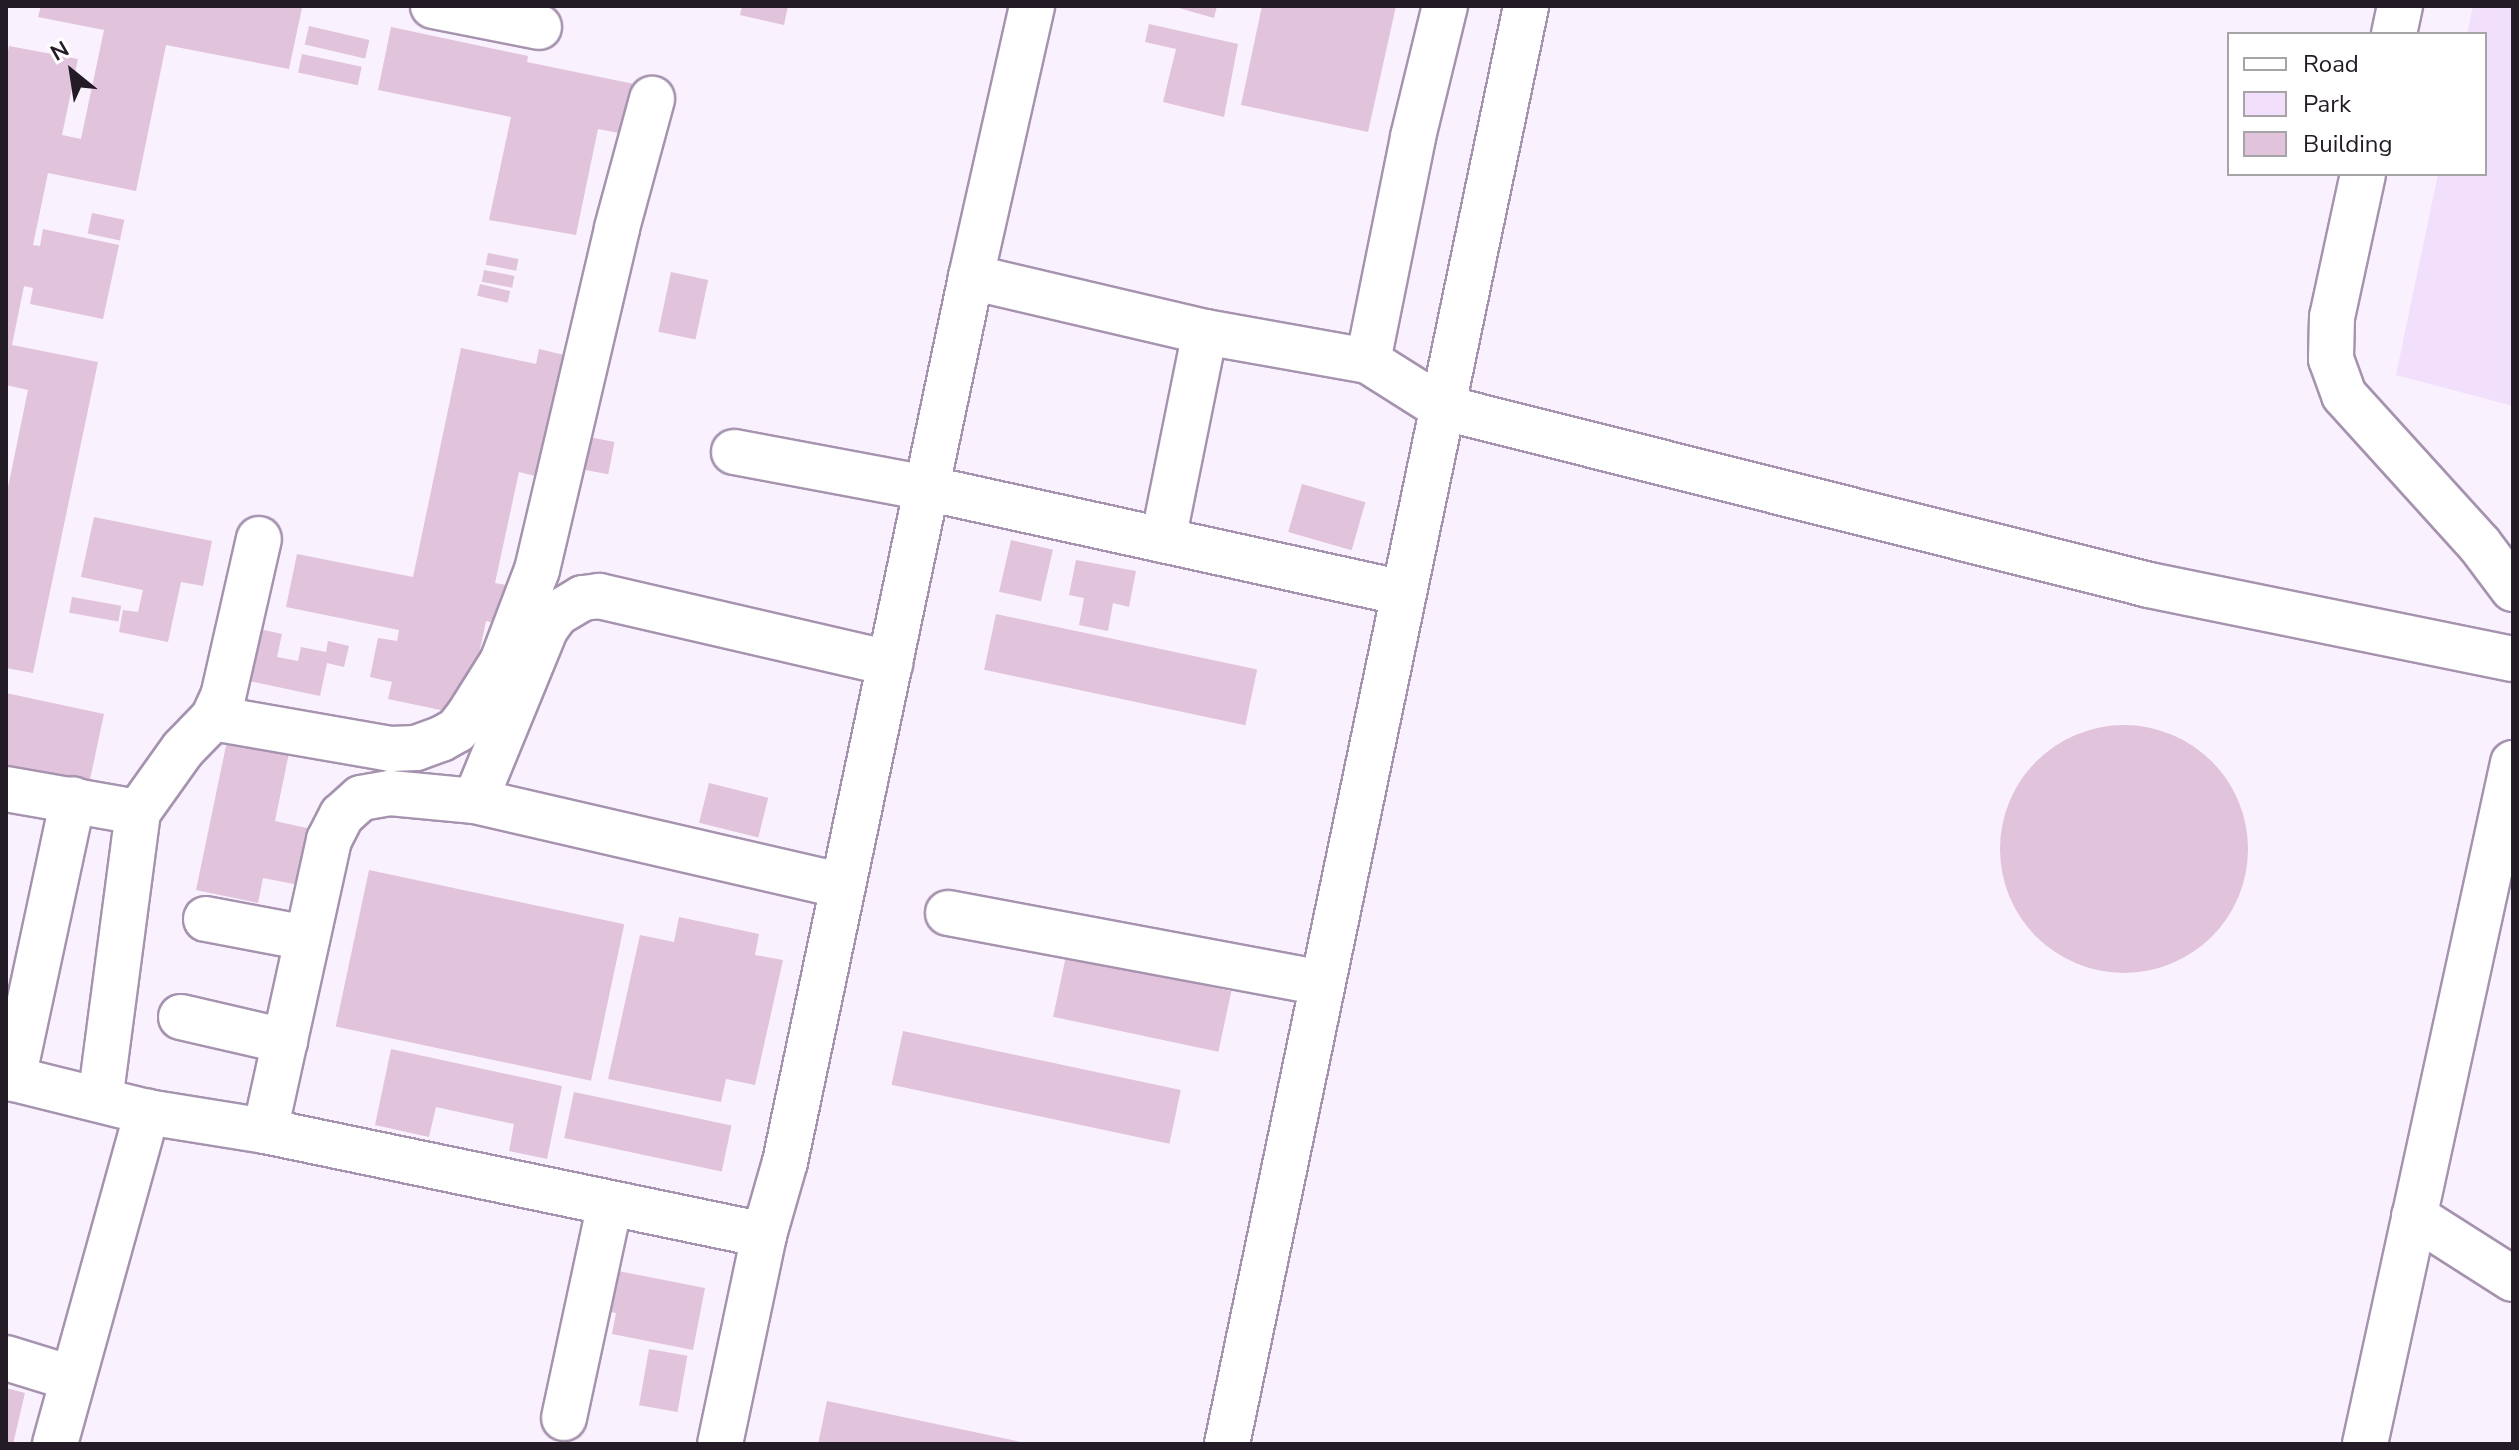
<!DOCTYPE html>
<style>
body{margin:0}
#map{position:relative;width:2519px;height:1450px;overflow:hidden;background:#f9f1fd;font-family:"Nunito Sans",sans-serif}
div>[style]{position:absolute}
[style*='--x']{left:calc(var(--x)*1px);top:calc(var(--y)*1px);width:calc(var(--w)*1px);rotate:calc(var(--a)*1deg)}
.green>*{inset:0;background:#f2dffb}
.building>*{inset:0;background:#e1c3db;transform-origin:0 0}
.round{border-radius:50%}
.roads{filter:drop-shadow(2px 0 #a693af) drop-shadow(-2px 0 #a693af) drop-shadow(0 2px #a693af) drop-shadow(0 -2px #a693af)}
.minor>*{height:44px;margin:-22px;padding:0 22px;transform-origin:22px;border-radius:22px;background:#fff}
span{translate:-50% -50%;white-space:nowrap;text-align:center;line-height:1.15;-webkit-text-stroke:8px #fff;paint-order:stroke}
.frame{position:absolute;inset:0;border:8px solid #231b26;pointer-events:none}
.legend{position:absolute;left:2227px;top:32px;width:260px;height:144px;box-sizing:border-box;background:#fff;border:2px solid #a7a4a8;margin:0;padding:10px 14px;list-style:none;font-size:24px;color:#231b26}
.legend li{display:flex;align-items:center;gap:16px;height:40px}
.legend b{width:40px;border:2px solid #a7a4a8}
.north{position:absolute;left:32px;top:32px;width:80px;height:80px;-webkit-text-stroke:6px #fff;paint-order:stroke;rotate:330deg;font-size:22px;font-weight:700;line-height:32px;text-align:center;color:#231b26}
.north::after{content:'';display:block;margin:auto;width:28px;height:36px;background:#231b26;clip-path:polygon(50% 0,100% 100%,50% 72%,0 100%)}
</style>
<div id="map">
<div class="green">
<i style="clip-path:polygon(2473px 6px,2513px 6px,2513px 406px,2396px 375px,2438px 174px,2485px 174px,2485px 34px,2467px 34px)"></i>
</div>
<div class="building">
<i style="clip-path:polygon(41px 6px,302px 8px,289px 69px,166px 45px,136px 191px,48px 173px,33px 245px,40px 246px,43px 229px,119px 245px,103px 319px,30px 304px,33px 288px,24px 286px,12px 345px,98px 362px,33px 673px,6px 668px,6px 497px,28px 390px,6px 385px,6px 61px,9px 46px,78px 59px,62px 135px,81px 139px,104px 30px,38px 17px)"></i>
<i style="clip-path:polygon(742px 6px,788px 6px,784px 25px,740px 15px)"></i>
<i style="clip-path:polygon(1172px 6px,1217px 6px,1214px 18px)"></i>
<i style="clip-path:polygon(1262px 6px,1396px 6px,1368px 132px,1241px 105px)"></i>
<i style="clip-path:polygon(1149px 24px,1238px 44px,1224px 117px,1163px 102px,1176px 49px,1145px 42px)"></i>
<i style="left:309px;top:26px;width:62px;height:19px;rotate:13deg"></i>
<i style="clip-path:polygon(391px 27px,528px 56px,527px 62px,634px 84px,624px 134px,598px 129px,576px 235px,489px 220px,511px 117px,378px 90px)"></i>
<i style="left:302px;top:54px;width:61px;height:19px;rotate:12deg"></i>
<i style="left:92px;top:213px;width:33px;height:21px;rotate:12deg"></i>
<i style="left:488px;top:253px;width:31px;height:12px;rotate:11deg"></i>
<i style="left:484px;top:270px;width:31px;height:12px;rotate:11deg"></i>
<i style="left:671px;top:272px;width:38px;height:61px;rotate:12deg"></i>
<i style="left:480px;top:284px;width:31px;height:12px;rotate:13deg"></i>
<i style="clip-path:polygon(461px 348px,536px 364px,539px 349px,564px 355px,539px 477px,519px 472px,495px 583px,512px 586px,504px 625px,486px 621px,469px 702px,455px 713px,388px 699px,392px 682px,370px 677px,378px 638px,397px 641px,399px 630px,286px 607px,297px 554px,413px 577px)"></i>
<i style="left:589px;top:437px;width:26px;height:33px;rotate:11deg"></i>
<i style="left:1302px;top:484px;width:66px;height:50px;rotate:16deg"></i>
<i style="clip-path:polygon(94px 517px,212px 541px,203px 586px,181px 582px,168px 642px,119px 632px,123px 610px,138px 612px,143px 590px,81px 577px)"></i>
<i style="left:1011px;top:540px;width:43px;height:53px;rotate:13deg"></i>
<i style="clip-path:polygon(1076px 560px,1136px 571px,1129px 607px,1113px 603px,1108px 631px,1079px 625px,1084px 598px,1069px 595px)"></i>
<i style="left:72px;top:597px;width:50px;height:16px;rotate:10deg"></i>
<i style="left:996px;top:614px;width:267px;height:57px;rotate:12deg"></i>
<i style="clip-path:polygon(255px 628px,282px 634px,277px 657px,298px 661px,301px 647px,326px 652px,328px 641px,349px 646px,344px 667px,327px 663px,320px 696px,244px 680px)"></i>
<i style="clip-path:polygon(6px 693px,104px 714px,89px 784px,6px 767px)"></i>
<i class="round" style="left:2000px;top:725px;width:248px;height:248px"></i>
<i style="clip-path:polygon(227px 741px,289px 753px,275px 821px,311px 829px,299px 885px,263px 878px,258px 903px,196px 890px)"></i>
<i style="left:709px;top:783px;width:61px;height:41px;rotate:14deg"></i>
<i style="left:369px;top:870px;width:261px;height:160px;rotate:12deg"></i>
<i style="clip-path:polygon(679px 917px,759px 934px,755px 955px,783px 960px,755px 1085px,726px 1079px,721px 1102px,608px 1079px,640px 935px,674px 942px)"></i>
<i style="left:1066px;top:956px;width:169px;height:62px;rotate:12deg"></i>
<i style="left:903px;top:1031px;width:284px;height:55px;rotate:12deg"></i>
<i style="clip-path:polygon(391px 1049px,562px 1086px,547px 1159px,509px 1151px,514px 1124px,436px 1107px,429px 1137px,375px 1125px)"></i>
<i style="left:574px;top:1092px;width:161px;height:47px;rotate:12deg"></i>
<i style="clip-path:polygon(613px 1270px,705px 1288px,693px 1350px,612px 1334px,616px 1313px,605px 1311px)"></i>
<i style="left:649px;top:1349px;width:39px;height:57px;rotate:10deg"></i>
<i style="clip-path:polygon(6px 1388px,25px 1393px,13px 1444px,6px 1444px)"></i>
<i style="clip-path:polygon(827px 1401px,1026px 1443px,1026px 1444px,818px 1444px)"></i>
</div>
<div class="roads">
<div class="minor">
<i style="--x:433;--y:6;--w:108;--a:11.2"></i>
<i style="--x:2394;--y:34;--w:29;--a:-78"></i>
<i style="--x:2363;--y:174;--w:146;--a:102.2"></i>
<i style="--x:2332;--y:317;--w:42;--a:91.4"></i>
<i style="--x:2331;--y:359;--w:38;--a:70"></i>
<i style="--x:2344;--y:395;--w:202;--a:47.8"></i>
<i style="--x:2480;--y:545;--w:55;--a:53.1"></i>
<i style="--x:971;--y:277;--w:240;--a:13.2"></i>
<i style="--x:1205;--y:332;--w:166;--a:10.1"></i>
<i style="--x:1368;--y:361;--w:86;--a:32.2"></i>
<i style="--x:1441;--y:407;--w:730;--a:14.11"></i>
<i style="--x:2149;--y:585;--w:371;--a:11.5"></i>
<i style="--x:1368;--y:361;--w:228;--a:-78.6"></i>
<i style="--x:1413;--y:137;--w:135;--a:-76.3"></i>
<i style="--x:734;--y:452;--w:195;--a:10.6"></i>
<i style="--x:926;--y:488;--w:487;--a:12.4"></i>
<i style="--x:1163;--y:540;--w:212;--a:-78.6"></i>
<i style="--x:213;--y:718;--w:180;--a:9.9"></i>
<i style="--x:390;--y:749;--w:26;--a:-2"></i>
<i style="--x:416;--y:748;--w:27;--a:-20"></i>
<i style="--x:441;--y:739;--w:18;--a:-29"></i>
<i style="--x:457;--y:730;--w:18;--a:-52"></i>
<i style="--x:468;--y:716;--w:64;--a:-57.8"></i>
<i style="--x:502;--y:662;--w:98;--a:-69.2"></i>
<i style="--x:537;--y:570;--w:351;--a:-76.8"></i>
<i style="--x:617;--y:228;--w:134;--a:-74.8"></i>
<i style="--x:6;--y:789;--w:134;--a:9.9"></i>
<i style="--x:138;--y:812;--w:290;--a:97.5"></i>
<i style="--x:475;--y:801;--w:187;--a:-67.7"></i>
<i style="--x:546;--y:628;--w:17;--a:-54"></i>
<i style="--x:556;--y:614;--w:31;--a:-31"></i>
<i style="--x:583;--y:598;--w:16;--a:-7"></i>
<i style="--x:599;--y:596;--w:299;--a:13"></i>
<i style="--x:138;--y:812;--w:77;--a:-54.5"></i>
<i style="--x:183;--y:749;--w:43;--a:-45.9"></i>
<i style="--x:213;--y:718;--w:23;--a:-65"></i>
<i style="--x:223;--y:697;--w:162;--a:-77.2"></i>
<i style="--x:948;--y:913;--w:380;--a:10.6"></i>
<i style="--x:206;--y:919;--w:103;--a:10.7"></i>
<i style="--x:181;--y:1017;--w:107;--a:13"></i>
<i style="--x:6;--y:1077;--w:145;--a:13.9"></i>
<i style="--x:147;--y:1112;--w:120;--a:9.1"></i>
<i style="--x:265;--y:1131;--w:510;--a:11.77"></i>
<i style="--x:13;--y:1079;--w:286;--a:-77.9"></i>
<i style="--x:265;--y:1131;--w:298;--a:-77.6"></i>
<i style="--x:329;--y:840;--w:28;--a:-63"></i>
<i style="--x:342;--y:815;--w:25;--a:-42"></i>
<i style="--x:361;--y:798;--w:29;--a:-10"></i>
<i style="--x:390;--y:793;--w:85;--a:5.4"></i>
<i style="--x:475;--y:801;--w:377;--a:13"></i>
<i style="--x:2414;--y:1216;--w:117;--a:32.5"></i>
<i style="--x:6;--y:1358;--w:68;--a:17.1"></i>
<i style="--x:564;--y:1418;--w:219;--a:-77.9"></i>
<i style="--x:55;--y:1444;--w:345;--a:-74.5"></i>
<i style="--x:720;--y:1444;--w:214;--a:-78.1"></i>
<i style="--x:764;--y:1235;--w:76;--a:-74"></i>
<i style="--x:785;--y:1162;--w:904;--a:-78.13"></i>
<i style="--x:971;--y:277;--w:278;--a:-77.3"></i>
<i style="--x:1227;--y:1444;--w:1469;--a:-78.25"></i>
<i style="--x:2365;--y:1444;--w:697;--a:-77.74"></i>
</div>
</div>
<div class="frame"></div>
<ul class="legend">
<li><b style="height:10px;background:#fff"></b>Road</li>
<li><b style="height:22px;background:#f2dffb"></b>Park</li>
<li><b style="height:22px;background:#e1c3db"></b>Building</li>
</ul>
<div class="north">N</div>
</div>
